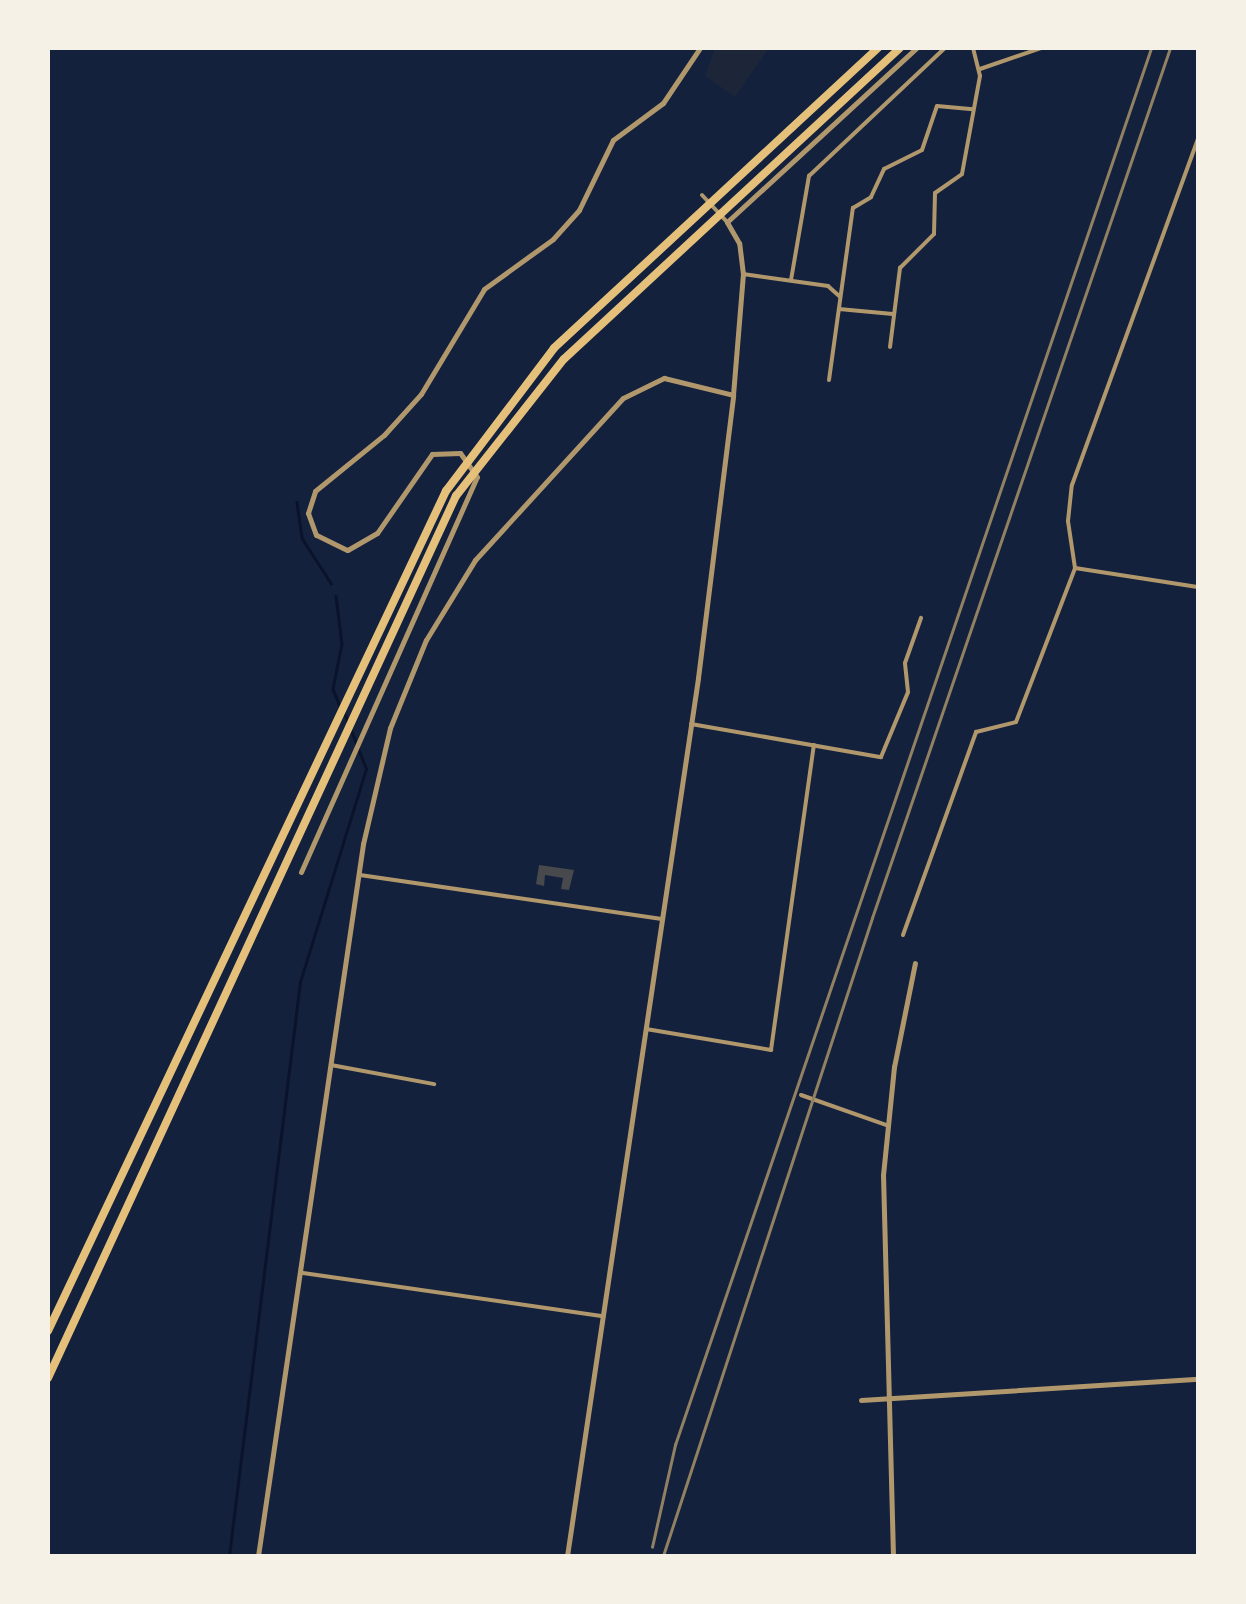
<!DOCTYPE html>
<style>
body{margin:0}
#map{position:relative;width:1246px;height:1604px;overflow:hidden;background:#14213d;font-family:Roboto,sans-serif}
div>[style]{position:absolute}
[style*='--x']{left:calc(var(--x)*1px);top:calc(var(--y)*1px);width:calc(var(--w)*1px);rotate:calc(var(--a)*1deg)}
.green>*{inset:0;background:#1d2539}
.stream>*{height:2.5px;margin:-1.25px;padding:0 1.25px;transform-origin:1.25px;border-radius:1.25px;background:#0b132b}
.building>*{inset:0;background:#48494c}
.pedestrian>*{height:4px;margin:-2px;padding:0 2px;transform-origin:2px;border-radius:2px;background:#b1986c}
.minor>*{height:4px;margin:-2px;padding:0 2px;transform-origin:2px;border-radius:2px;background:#b1986c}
.tertiary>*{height:5px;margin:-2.5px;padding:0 2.5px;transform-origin:2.5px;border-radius:2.5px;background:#b1986c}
.trunk>*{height:8px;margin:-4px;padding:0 4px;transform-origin:4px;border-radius:4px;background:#e5c07b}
.rail>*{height:2.5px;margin:-1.25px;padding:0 1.25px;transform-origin:1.25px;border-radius:1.25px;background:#918062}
span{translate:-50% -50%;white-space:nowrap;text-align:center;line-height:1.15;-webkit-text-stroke:8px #f6f1e7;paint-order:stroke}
.frame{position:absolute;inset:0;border:50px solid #f6f1e7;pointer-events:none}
</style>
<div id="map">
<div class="green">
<i style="clip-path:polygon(715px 48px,769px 48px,735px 97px,705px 76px)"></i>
</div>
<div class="stream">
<i style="--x:297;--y:502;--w:36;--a:82"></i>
<i style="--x:302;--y:538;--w:54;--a:57.2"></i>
<i style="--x:336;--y:596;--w:48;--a:82.9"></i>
<i style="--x:342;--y:644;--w:46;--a:101.3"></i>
<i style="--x:333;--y:689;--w:18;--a:68"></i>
<i style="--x:229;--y:1556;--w:578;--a:-82.95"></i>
<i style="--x:300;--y:982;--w:223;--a:-72.8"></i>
<i style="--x:366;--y:769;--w:60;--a:-111.4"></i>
</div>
<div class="building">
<i style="clip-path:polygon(539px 865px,574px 870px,569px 890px,561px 889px,563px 878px,545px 875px,544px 886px,536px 884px)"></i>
</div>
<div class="pedestrian">
<i style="--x:801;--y:1095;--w:90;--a:19.4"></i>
</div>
<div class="minor">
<i style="--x:980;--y:69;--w:65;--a:-19"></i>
<i style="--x:702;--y:195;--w:37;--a:47"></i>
<i style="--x:743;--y:274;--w:86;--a:8"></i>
<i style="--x:828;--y:286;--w:15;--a:42"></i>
<i style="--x:791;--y:280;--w:106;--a:-80.2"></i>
<i style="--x:809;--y:176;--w:187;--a:-43.3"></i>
<i style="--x:839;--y:309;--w:54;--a:5.3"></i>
<i style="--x:890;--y:347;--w:80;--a:-82.8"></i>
<i style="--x:900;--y:268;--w:48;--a:-45"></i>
<i style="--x:934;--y:234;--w:41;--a:-88.6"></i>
<i style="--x:935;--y:193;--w:33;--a:-35"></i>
<i style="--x:962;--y:174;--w:100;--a:-79.6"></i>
<i style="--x:980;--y:76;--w:29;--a:-104"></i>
<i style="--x:829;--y:380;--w:174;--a:-82.1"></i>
<i style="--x:853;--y:208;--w:21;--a:-31"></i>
<i style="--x:871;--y:197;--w:31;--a:-65"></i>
<i style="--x:884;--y:169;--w:42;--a:-26.6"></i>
<i style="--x:922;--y:150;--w:46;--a:-71.2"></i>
<i style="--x:937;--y:106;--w:36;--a:5"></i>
<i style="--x:1075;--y:568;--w:124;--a:8.8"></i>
<i style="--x:691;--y:724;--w:193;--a:9.9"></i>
<i style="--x:881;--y:757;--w:70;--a:-67.4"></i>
<i style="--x:908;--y:692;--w:29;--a:-96"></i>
<i style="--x:905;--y:663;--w:48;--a:-70.4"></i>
<i style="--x:360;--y:875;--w:305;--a:8.3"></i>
<i style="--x:903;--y:935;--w:216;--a:-70.2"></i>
<i style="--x:976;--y:732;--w:41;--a:-14"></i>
<i style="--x:1016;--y:722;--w:165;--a:-69"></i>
<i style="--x:1075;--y:568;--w:48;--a:-98.5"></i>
<i style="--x:1068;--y:521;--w:36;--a:-84"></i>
<i style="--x:1072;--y:485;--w:369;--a:-70"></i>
<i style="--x:646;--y:1029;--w:127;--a:9.5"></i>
<i style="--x:771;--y:1050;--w:308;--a:-82"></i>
<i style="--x:331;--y:1065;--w:105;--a:10.5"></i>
<i style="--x:303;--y:1273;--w:303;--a:8.2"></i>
</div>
<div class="tertiary">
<i style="--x:301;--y:872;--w:432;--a:-66"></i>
<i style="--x:477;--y:477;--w:29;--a:-125"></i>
<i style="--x:460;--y:453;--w:28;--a:178"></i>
<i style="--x:432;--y:454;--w:96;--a:124.8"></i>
<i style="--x:377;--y:533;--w:34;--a:150"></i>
<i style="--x:347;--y:550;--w:34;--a:-154"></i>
<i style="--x:316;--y:535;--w:23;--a:-110"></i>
<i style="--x:308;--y:513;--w:23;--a:-72"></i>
<i style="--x:315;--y:491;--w:89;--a:-39.1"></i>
<i style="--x:384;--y:435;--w:55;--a:-47.9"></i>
<i style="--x:421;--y:394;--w:122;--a:-59"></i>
<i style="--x:484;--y:289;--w:85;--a:-35.9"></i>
<i style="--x:553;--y:239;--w:39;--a:-48"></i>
<i style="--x:579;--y:210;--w:78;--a:-64.1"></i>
<i style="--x:613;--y:140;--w:62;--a:-36.5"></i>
<i style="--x:663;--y:103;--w:66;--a:-56.1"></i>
<i style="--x:861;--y:1400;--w:338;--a:-3.6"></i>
<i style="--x:258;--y:1556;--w:720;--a:-81.61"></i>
<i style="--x:363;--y:844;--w:119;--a:-76.9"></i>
<i style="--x:390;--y:728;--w:95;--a:-67.8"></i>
<i style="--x:426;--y:640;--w:94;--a:-58.5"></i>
<i style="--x:475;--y:560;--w:219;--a:-47.6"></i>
<i style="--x:623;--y:398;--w:46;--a:-26"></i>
<i style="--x:664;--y:378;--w:71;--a:13.8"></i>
<i style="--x:567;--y:1556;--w:888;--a:-81.51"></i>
<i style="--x:698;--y:678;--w:285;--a:-82.9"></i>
<i style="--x:733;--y:395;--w:121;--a:-85.3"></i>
<i style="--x:743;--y:274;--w:31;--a:-97"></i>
<i style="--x:739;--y:243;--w:24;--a:-120"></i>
<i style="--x:727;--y:222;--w:257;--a:-42.6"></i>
<i style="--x:893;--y:1556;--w:381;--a:-91.5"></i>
<i style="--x:883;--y:1175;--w:109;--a:-84.2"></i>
<i style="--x:894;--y:1067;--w:106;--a:-78.6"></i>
</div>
<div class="trunk">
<i style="--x:48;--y:1331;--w:930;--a:-64.65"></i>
<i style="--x:446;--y:491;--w:179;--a:-52.9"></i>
<i style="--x:554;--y:348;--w:442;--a:-42.8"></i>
<i style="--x:48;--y:1378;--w:972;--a:-65.18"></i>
<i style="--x:456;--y:496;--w:174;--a:-51.8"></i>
<i style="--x:564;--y:359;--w:458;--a:-42.8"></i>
</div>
<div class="rail">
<i style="--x:652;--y:1547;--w:105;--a:-77.3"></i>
<i style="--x:675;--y:1445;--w:1476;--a:-71.18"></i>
<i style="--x:663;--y:1556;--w:671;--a:-71.86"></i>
<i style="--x:872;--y:918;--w:920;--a:-71.09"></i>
</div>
<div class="frame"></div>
</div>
